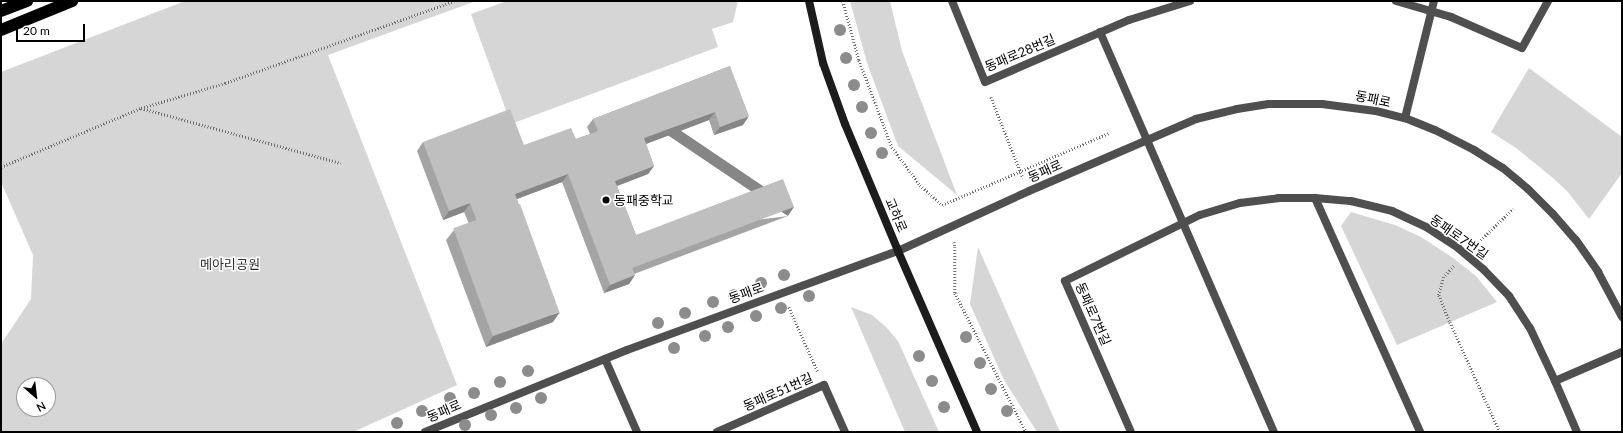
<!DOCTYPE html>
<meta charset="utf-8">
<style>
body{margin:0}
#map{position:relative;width:1623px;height:433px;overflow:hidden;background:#fff;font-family:Lato,"Noto Sans KR",sans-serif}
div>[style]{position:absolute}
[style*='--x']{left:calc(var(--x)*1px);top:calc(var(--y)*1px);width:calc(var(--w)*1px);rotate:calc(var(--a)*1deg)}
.green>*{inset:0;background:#d6d6d6}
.path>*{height:2.5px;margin-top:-1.25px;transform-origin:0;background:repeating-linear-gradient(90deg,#717171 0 1px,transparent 0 3px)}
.street>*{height:8px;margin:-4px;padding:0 4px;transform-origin:4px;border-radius:4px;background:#4f4f4f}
.secondary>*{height:8px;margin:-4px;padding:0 4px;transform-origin:4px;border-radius:4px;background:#1c1c1c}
.highway>*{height:12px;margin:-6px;padding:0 6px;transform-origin:6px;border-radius:6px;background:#000}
.trees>*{width:12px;height:12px;margin:-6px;border-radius:50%;background:#8c8c8c}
.wall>*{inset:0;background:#a4a4a4}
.shaded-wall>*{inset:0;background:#868686;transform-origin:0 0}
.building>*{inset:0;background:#bfbfbf;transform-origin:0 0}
.dots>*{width:11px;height:11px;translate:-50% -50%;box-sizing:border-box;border:2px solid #fff;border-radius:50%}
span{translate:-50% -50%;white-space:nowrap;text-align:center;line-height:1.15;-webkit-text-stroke:3px #fff;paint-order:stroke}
.street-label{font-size:13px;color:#000}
.poi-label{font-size:13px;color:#000}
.left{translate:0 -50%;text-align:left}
.park-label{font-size:13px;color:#2d2d2d}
.frame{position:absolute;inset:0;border:2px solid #000;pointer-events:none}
.north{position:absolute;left:16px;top:377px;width:40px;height:40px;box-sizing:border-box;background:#fff;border:1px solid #999;border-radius:50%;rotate:152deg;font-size:11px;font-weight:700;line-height:16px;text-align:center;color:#000}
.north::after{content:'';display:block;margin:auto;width:14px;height:18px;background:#000;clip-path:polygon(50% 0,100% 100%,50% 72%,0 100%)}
.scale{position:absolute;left:16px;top:24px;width:69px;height:18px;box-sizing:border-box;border:2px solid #000;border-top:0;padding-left:5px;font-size:12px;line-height:14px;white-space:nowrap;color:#000;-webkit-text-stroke:3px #fff;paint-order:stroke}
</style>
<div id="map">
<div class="green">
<i style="clip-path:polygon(evenodd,185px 1px,476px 1px,328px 55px,457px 385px,353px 432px,1px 432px,1px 344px,31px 299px,33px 255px,1px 182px,1px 72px,185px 1px,24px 385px,48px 385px,48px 409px,24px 409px,24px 385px)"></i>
<i style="clip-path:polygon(507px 1px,738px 1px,733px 22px,712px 29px,718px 47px,511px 124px,471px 14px)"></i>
<i style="clip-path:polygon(850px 1px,890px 1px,902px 51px,957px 195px,898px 146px,867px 63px)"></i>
<i style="clip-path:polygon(1529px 68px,1622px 137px,1622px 173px,1589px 219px,1567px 191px,1553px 178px,1516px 148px,1491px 132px)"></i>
<i style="clip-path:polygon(1351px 212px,1395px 225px,1421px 237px,1453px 258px,1476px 276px,1497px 302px,1397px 345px,1341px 226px)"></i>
<i style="clip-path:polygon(978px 247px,1060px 432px,1037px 432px,1004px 380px,970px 304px)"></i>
<i style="clip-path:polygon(851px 307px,872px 315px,886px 327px,898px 341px,939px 432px,905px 432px)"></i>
</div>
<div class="path">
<i style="--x:843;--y:1;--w:61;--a:74.8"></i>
<i style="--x:859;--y:60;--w:93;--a:69.2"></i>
<i style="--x:892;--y:147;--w:47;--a:53.6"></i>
<i style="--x:920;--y:185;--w:30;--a:42"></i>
<i style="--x:942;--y:205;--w:182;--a:-23.3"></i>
<i style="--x:991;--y:97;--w:87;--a:68.4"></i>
<i style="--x:141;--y:108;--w:207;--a:15.4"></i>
<i style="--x:1;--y:167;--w:152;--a:-22.9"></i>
<i style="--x:141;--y:108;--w:88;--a:-16.6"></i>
<i style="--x:225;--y:83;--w:243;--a:-19.7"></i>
<i style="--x:954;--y:242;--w:5;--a:79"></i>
<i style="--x:955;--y:247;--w:46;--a:90"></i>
<i style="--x:955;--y:293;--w:156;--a:62.9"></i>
<i style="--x:1476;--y:244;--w:51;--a:-43.4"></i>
<i style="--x:1454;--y:266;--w:15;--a:132"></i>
<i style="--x:1444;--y:277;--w:19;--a:106"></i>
<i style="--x:1439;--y:295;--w:29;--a:68"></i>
<i style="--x:1450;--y:322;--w:121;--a:65.6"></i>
<i style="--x:789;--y:307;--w:71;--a:66"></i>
</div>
<div class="street">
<i style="--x:952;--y:1;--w:87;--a:67.8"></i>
<i style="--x:985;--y:82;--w:157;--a:-23.3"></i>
<i style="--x:1129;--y:20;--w:64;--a:-17.3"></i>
<i style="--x:1396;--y:1;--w:57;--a:16.2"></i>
<i style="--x:1451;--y:17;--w:77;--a:23.6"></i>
<i style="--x:1522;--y:48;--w:54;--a:-61"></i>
<i style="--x:1100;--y:32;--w:436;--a:66.5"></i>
<i style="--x:1405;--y:118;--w:121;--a:-76.1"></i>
<i style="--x:1315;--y:198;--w:256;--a:65.8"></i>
<i style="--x:605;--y:359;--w:80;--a:66.3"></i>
<i style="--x:1555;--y:381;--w:73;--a:-23.4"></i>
<i style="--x:425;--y:432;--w:218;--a:-22.1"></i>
<i style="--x:627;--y:350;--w:289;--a:-20.1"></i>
<i style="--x:898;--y:251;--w:144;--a:-24.6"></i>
<i style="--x:1029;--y:191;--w:182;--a:-23.3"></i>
<i style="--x:1196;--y:119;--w:42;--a:-13.7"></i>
<i style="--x:1237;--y:109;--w:32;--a:-9"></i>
<i style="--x:1269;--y:104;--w:53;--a:0"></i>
<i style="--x:1322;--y:104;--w:54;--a:7.4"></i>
<i style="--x:1376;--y:111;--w:30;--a:14"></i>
<i style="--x:1405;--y:118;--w:32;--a:22"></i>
<i style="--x:1435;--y:130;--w:44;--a:27.1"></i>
<i style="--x:1474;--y:150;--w:34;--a:32"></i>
<i style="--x:1503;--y:168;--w:33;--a:40"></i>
<i style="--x:1528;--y:189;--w:35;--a:45"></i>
<i style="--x:1553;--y:214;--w:35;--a:49"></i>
<i style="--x:1576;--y:240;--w:39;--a:55"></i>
<i style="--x:1598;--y:272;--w:51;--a:61.9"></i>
<i style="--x:717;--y:432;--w:117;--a:-23.7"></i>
<i style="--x:824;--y:385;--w:51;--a:65.9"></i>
<i style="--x:1131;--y:432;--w:165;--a:-113.6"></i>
<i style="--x:1065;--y:281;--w:150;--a:-26.1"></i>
<i style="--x:1200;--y:215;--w:42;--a:-16.7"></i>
<i style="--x:1240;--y:203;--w:38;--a:-7"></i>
<i style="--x:1278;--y:198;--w:37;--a:0"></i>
<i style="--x:1315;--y:198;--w:36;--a:5"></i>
<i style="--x:1351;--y:201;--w:42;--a:13.7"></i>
<i style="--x:1392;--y:211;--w:38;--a:25"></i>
<i style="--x:1426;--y:227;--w:38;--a:33"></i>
<i style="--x:1458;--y:248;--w:34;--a:40"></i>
<i style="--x:1484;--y:270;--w:36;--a:46"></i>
<i style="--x:1509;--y:296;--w:38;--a:57"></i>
<i style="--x:1530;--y:328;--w:59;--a:64.7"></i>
<i style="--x:1555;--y:381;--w:56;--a:66.7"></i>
</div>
<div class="secondary">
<i style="--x:809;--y:1;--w:64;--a:77.3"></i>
<i style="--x:823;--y:63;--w:65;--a:70.2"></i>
<i style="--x:845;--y:124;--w:138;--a:67.3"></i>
<i style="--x:898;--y:251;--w:197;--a:66.4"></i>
</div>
<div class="highway">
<i style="--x:1;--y:11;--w:28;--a:-21"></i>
<i style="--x:1;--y:30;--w:77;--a:-22.2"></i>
</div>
<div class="trees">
<i style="left:840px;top:30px"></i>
<i style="left:846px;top:58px"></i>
<i style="left:854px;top:85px"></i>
<i style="left:862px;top:107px"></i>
<i style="left:871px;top:133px"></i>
<i style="left:882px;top:153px"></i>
<i style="left:784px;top:275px"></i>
<i style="left:761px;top:283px"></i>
<i style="left:734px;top:295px"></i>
<i style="left:809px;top:296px"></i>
<i style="left:713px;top:302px"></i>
<i style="left:781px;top:308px"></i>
<i style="left:685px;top:313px"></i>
<i style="left:756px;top:316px"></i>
<i style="left:658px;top:323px"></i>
<i style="left:728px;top:327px"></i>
<i style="left:705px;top:336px"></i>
<i style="left:966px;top:337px"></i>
<i style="left:674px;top:348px"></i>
<i style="left:919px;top:356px"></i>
<i style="left:980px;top:363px"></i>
<i style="left:528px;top:371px"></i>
<i style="left:932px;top:381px"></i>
<i style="left:500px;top:382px"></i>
<i style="left:991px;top:389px"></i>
<i style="left:474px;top:393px"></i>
<i style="left:450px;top:398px"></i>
<i style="left:541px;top:398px"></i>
<i style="left:944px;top:407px"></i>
<i style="left:516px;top:408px"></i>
<i style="left:422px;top:411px"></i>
<i style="left:1007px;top:411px"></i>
<i style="left:491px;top:415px"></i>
<i style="left:397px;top:423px"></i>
<i style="left:465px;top:425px"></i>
</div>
<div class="wall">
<i style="clip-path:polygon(730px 66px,743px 125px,714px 135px,709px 120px,646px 144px,654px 166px,648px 174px,617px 186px,636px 235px,788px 216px,634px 274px,635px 275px,629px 284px,604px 293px,562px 182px,517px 199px,553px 322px,486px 347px,446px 240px,454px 230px,469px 224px,464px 212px,443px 220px,417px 151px,423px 142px,524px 145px,576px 139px,590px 134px,587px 127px,593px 119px)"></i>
</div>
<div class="shaded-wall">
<i style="clip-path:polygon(715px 112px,709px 120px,638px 147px,644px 138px)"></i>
<i style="clip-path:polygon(749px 116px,743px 125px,714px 135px,720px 127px)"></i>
<i style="clip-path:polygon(654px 166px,648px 174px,609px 189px,615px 181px)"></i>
<i style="clip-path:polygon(568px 174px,562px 182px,509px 202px,515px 194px)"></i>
<i style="clip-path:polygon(470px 203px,464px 212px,443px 220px,449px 211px)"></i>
<i style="left:794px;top:207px;width:11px;height:173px;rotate:124deg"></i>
<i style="clip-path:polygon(635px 275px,629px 284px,604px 293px,610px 285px)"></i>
<i style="clip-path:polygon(560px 312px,553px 322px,486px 347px,493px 336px)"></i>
</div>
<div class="building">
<i style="clip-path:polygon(730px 66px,749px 116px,720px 127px,715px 112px,644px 138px,654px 166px,615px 181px,636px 235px,783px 179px,794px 207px,632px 268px,635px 275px,610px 285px,568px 174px,515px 194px,519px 205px,477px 221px,470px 203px,449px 211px,423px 142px,510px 109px,524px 145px,571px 128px,576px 139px,598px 131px,593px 119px)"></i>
<i style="left:520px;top:204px;width:115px;height:71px;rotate:70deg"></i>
</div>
<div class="dots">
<i style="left:606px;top:200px;background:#000"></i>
</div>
<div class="street-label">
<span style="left:1020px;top:53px;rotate:-23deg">동패로28번길</span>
<span style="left:1373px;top:99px;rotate:12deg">동패로</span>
<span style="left:1045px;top:171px;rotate:-24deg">동패로</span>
<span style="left:896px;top:215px;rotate:67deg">교하로</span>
<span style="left:1459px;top:237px;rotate:35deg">동패로7번길</span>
<span style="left:746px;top:293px;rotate:-20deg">동패로</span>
<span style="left:1093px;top:314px;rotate:66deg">동패로7번길</span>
<span style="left:778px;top:392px;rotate:-24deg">동패로51번길</span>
<span style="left:444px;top:411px;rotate:-23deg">동패로</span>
</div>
<div class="poi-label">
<span class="left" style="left:614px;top:200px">동패중학교</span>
</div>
<div class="park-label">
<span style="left:230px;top:264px">메아리공원</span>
</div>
<div class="frame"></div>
<div class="north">N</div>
<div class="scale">20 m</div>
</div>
